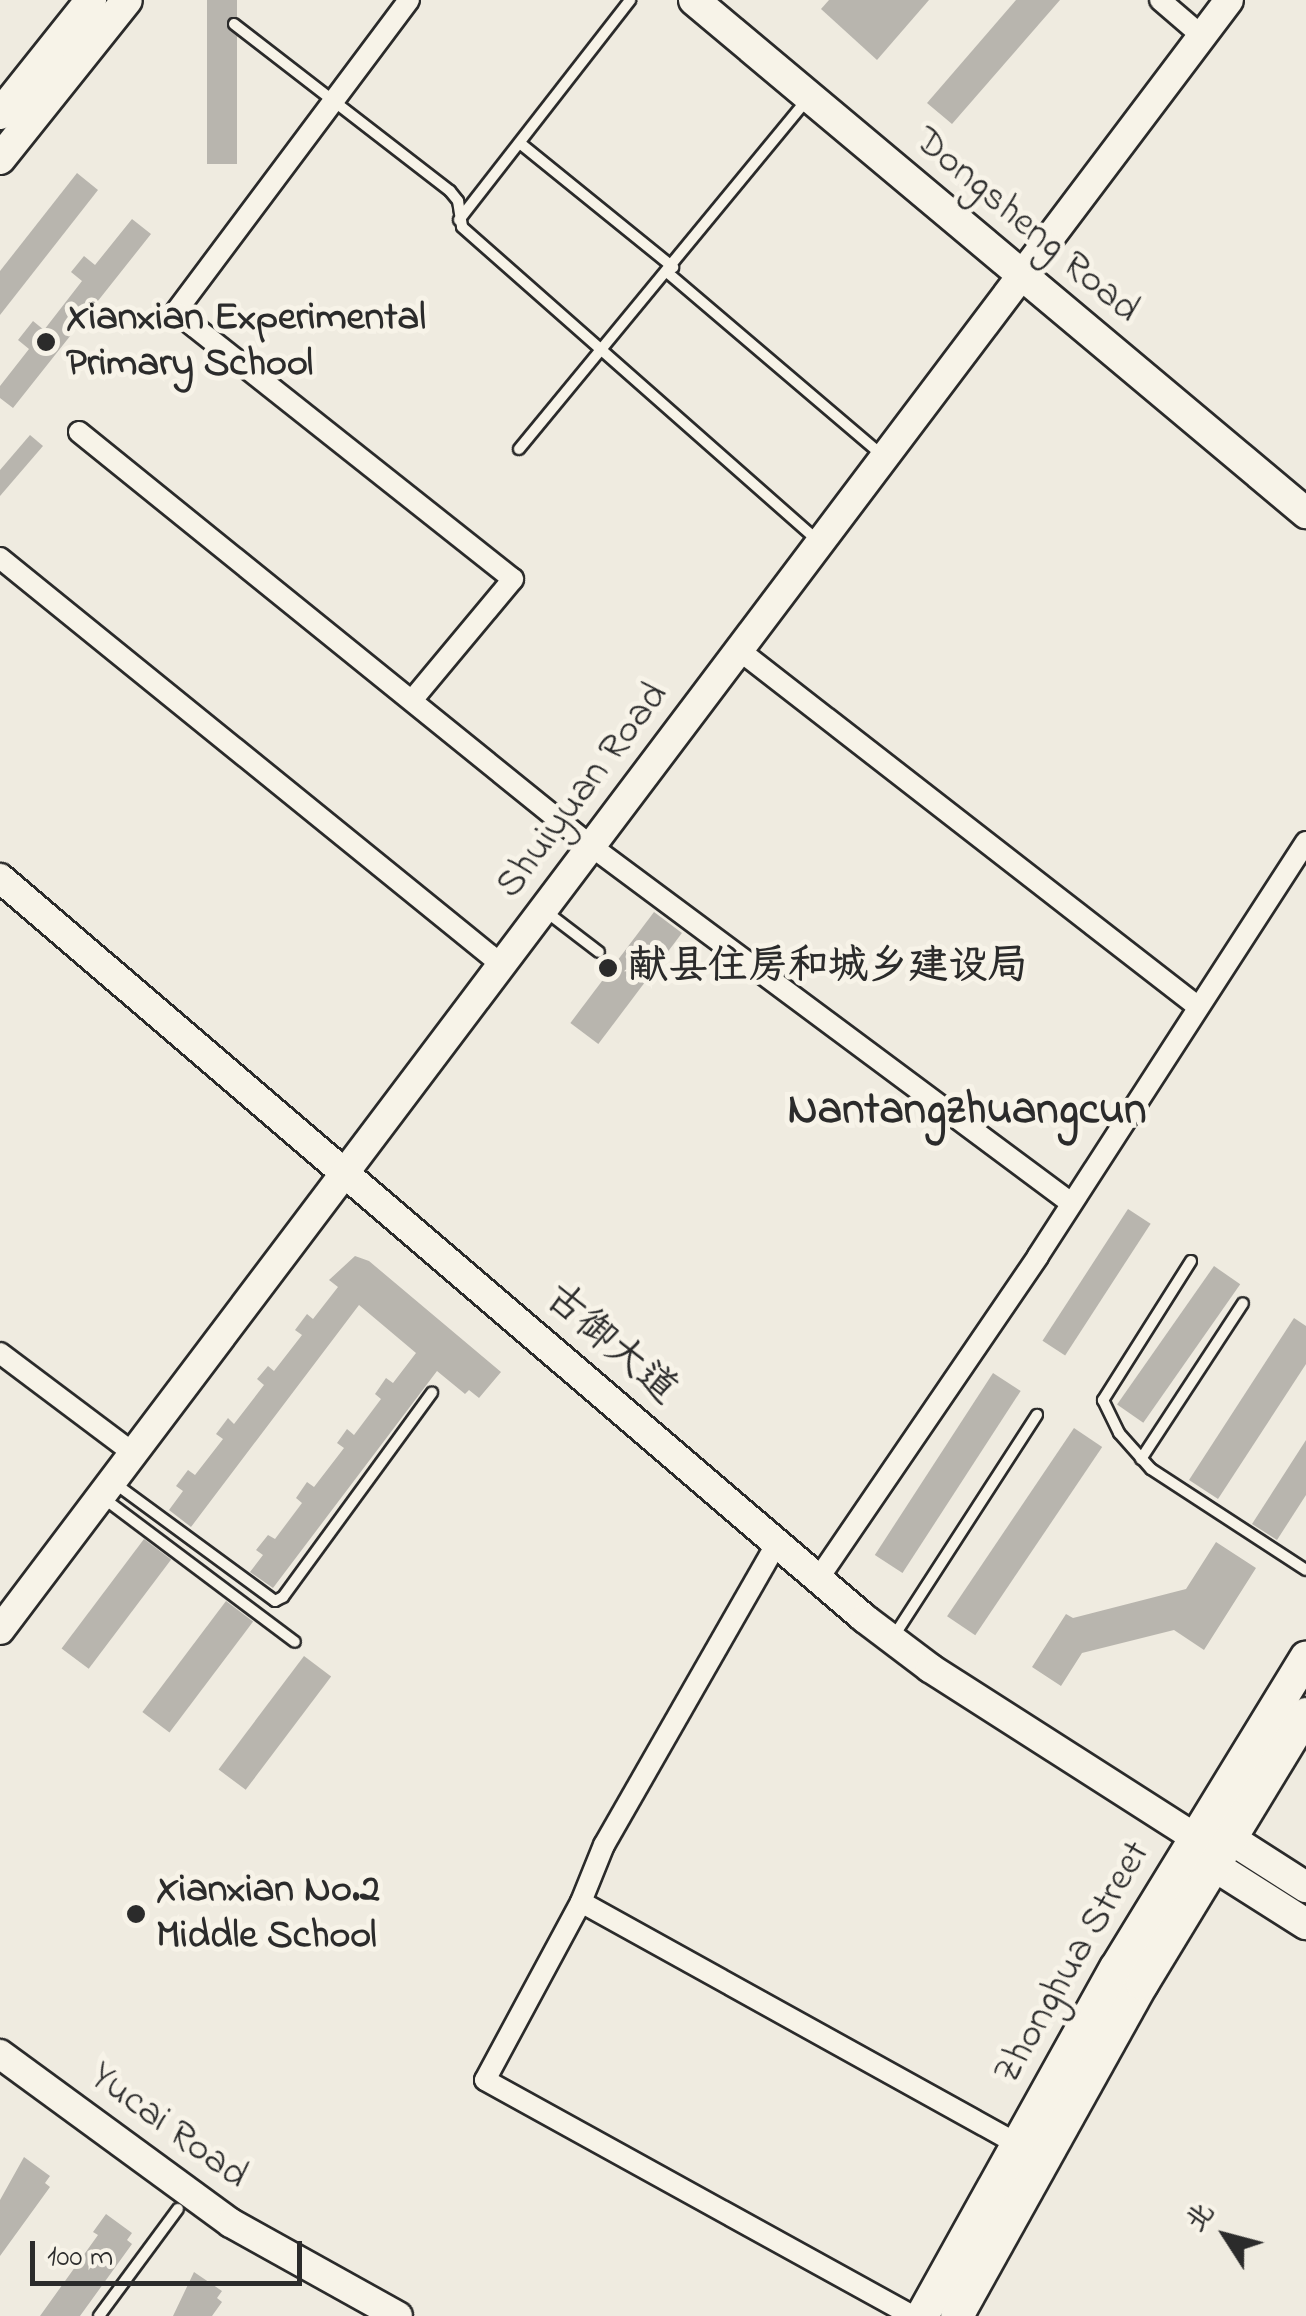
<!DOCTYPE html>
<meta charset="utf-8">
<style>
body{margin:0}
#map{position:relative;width:1306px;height:2316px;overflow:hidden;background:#efebe0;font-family:"Indie Flower","LXGW WenKai TC",sans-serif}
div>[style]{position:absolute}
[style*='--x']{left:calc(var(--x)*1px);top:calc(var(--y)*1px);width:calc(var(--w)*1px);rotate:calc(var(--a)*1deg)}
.building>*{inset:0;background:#b8b5ae;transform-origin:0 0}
.roads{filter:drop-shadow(2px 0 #2b2b2b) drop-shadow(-2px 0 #2b2b2b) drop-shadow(0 2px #2b2b2b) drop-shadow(0 -2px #2b2b2b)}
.service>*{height:10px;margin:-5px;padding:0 5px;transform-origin:5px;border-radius:5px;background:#f7f3e8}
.minor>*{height:20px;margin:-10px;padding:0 10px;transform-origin:10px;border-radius:10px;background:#f7f3e8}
.tertiary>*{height:28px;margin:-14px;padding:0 14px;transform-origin:14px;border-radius:14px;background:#f7f3e8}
.secondary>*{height:30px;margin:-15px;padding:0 15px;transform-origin:15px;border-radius:15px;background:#f7f3e8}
.primary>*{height:32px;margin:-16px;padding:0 16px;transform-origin:16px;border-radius:16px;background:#f7f3e8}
.dots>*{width:28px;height:28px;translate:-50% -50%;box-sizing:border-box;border:5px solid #f7f3e8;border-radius:50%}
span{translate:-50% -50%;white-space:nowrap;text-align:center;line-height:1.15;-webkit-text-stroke:10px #f7f3e8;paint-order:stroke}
.street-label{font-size:40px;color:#2b2b2b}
.poi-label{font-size:40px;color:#2b2b2b;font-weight:700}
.left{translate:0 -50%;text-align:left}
.quarter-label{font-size:45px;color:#2b2b2b;font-weight:700}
.north{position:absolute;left:1176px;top:2186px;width:100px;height:100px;-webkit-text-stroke:8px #f7f3e8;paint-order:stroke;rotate:306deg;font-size:28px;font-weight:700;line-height:40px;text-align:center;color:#2b2b2b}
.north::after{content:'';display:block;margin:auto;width:35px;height:45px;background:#2b2b2b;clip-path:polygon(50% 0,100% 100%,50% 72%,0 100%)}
.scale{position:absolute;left:30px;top:2241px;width:272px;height:45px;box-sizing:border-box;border:5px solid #2b2b2b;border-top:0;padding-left:12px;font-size:30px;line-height:35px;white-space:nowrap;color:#2b2b2b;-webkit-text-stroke:8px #f7f3e8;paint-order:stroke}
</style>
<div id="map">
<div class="building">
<i style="left:207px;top:0;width:30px;height:164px"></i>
<i style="clip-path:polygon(829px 0,929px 0,877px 60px,821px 9px)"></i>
<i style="clip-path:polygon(1016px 0,1060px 0,952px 124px,927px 103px)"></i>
<i style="clip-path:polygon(77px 173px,98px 190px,0 315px,0 271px)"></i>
<i style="clip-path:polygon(132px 219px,151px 234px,13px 408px,0 398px,0 386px,29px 349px,18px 340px,33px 321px,44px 330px,82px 281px,71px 272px,84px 256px,95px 265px)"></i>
<i style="clip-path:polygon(30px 435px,43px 446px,0 496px,0 470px)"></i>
<i style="left:654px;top:912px;width:35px;height:139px;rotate:37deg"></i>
<i style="left:1128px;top:1209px;width:27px;height:157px;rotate:33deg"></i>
<i style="clip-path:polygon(355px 1256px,369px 1261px,501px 1372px,479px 1398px,469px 1390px,465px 1394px,437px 1371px,273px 1588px,250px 1572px,263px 1555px,256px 1550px,268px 1535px,275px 1539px,302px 1503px,296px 1498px,307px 1482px,314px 1487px,344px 1448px,337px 1443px,347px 1429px,354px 1435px,381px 1399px,375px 1394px,386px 1378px,393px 1383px,416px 1353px,359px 1305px,191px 1527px,169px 1510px,183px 1491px,176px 1486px,188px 1470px,195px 1475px,223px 1439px,216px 1434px,228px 1418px,234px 1424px,264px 1385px,257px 1379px,268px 1366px,274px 1371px,302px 1335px,295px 1330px,307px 1314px,313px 1319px,338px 1287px,329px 1280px)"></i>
<i style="left:1214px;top:1266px;width:32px;height:169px;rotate:35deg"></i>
<i style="clip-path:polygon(1294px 1318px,1306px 1326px,1306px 1364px,1218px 1499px,1189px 1480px)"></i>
<i style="left:993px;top:1373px;width:33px;height:217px;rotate:33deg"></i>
<i style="left:1074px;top:1428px;width:34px;height:227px;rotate:34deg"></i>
<i style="clip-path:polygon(1306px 1440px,1306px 1495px,1277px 1540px,1252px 1524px)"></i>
<i style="left:144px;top:1539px;width:34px;height:137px;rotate:37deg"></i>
<i style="clip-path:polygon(1216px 1542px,1256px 1568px,1204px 1650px,1174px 1630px,1082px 1653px,1061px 1686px,1032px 1667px,1066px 1614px,1073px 1618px,1186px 1589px)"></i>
<i style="left:226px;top:1601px;width:34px;height:139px;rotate:37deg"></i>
<i style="left:304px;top:1656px;width:34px;height:142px;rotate:37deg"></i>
<i style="clip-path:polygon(24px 2157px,50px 2176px,45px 2183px,50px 2187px,0 2256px,0 2200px)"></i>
<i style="clip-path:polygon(106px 2214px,132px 2233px,127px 2240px,132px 2244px,80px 2316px,40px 2316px,98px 2235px,93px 2232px)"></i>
<i style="clip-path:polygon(194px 2272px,222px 2291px,217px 2298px,222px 2302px,212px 2316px,173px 2316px)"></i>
</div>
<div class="roads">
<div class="service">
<i style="--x:234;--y:24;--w:273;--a:37.7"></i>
<i style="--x:450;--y:191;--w:13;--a:51"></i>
<i style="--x:458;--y:201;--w:26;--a:81"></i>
<i style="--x:462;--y:227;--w:476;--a:41.4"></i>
<i style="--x:521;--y:144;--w:196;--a:39"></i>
<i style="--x:459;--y:220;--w:279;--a:-52.1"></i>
<i style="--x:668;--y:273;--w:284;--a:40.4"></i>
<i style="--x:519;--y:449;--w:455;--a:-50.5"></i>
<i style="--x:544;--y:910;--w:69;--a:37.4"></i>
<i style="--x:1191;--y:1261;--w:165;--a:122.3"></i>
<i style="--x:1103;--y:1400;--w:37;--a:64"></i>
<i style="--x:1119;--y:1433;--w:48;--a:48.4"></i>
<i style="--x:1151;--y:1469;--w:185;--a:33.1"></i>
<i style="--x:1141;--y:1459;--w:186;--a:-56.8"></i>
<i style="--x:113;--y:1482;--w:201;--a:36.3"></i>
<i style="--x:275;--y:1601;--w:9;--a:-27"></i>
<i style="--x:283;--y:1597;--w:253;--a:-53.9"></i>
<i style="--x:102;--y:1497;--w:241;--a:36.9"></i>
<i style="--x:892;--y:1639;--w:267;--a:-57.1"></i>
<i style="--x:99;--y:2316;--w:133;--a:-53.6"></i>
</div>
<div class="minor">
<i style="--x:409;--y:0;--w:389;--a:126.8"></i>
<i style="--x:176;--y:312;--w:430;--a:38.4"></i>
<i style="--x:513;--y:579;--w:156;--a:129.8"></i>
<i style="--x:1160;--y:0;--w:55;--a:40.6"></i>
<i style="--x:79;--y:432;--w:658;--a:38.96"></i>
<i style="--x:591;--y:846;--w:598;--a:36.64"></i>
<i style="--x:0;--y:558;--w:646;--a:39.03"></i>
<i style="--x:739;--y:650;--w:580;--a:37.86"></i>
<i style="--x:0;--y:1353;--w:166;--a:36.9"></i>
<i style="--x:777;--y:1543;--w:348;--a:119.8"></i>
<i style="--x:604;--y:1845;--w:61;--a:112"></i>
<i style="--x:581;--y:1902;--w:202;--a:118.3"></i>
<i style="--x:485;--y:2080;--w:488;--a:28.9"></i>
<i style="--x:818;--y:1579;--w:391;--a:-55.7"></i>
<i style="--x:1038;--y:1256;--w:493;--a:-57.1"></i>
<i style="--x:581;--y:1902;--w:500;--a:29"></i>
</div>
<div class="tertiary">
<i style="--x:0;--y:878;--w:1138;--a:40.58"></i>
<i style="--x:864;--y:1618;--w:83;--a:37.1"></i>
<i style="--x:930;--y:1668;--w:313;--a:32.6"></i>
<i style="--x:0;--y:1630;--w:2041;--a:-52.98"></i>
<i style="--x:0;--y:2054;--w:286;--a:36.2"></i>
<i style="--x:231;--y:2223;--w:191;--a:29.1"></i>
</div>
<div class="secondary">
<i style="--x:694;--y:0;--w:799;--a:39.97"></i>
<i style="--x:0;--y:114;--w:146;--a:-51.4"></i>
<i style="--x:0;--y:159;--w:203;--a:-51.4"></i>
<i style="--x:1212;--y:1827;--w:112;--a:32.6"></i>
<i style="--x:1194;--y:1853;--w:133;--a:32.4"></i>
</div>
<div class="primary">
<i style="--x:922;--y:2316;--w:398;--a:-60.9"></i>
<i style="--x:1116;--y:1968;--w:364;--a:-58.5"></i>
<i style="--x:957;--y:2316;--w:380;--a:-60.9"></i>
<i style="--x:1142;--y:1984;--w:316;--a:-58.7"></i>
</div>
</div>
<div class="dots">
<i style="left:46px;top:342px;background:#2b2b2b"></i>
<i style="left:608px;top:968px;background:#2b2b2b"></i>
<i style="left:136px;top:1914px;background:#2b2b2b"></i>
</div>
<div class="street-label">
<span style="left:1026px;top:226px;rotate:40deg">Dongsheng Road</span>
<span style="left:583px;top:791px;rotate:-53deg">Shuiyuan Road</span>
<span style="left:610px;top:1345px;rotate:41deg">古御大道</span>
<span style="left:1073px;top:1963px;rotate:-60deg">Zhonghua Street</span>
<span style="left:168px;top:2127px;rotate:36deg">Yucai Road</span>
</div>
<div class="poi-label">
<span class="left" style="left:66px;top:342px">Xianxian Experimental<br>Primary School</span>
<span class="left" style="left:628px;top:968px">献县住房和城乡建设局</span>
<span class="left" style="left:156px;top:1914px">Xianxian No.2<br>Middle School</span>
</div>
<div class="quarter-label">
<span style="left:967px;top:1112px">Nantangzhuangcun</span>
</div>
<div class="north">北</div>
<div class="scale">100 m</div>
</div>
